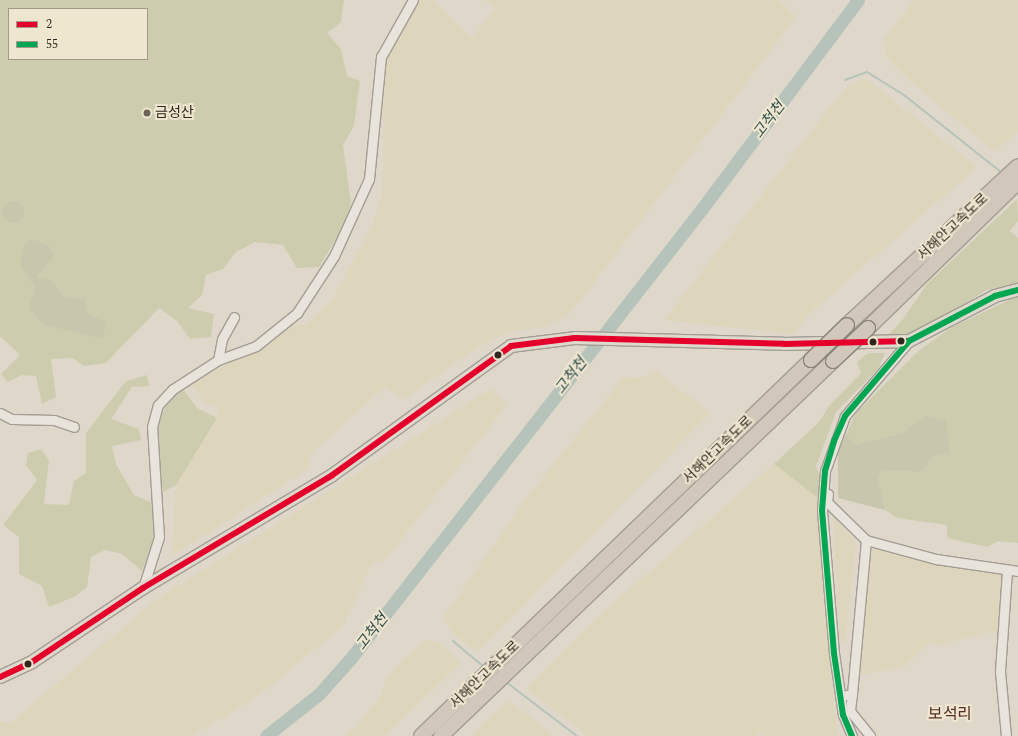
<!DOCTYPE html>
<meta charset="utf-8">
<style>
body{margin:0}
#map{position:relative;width:1018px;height:736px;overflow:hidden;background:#dfd8ca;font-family:Spectral,"Noto Sans KR",serif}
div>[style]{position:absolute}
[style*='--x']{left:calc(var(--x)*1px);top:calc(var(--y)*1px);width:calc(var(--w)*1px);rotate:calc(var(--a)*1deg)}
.farmland>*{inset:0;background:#ddd5bc}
.green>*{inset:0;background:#cdccae}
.cemetery>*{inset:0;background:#c8c7ad}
.round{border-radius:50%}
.stream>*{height:2px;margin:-1px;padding:0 1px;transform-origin:1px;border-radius:1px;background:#b6c3ba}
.river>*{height:13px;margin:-6.5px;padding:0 6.5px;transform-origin:6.5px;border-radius:6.5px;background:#b6c3ba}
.roads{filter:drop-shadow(1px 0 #a49d94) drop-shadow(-1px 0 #a49d94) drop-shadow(0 1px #a49d94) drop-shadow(0 -1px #a49d94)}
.minor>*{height:9px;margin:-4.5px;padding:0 4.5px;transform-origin:4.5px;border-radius:4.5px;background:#e8e3db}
.major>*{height:12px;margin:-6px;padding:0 6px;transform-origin:6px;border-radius:6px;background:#ded9cd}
.highway>*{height:14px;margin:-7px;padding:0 7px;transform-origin:7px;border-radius:7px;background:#d1c8bb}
.bridges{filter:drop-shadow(1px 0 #89837a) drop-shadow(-1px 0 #89837a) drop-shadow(0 1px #89837a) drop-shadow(0 -1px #89837a)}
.highway-bridge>*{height:14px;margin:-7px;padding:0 7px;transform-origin:7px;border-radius:7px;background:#d1c8bb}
.bus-1>*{height:6px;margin:-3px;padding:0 3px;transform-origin:3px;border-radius:3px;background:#e4002b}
.bus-2>*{height:6px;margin:-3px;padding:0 3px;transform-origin:3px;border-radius:3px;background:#00a651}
.dots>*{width:11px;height:11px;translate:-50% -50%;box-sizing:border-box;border:2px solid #efe6d0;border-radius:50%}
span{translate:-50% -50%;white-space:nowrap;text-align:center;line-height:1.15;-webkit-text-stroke:4px #efe6d0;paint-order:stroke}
.poi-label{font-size:14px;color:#30261e}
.left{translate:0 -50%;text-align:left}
.street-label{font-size:14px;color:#30261e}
.water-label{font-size:15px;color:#2f4e4b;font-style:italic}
.quarter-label{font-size:16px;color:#572d23}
.legend{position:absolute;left:8px;top:8px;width:140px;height:52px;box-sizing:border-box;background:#efe6d0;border:1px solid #a39989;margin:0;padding:5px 7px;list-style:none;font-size:12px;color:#30261e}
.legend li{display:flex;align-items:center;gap:8px;height:20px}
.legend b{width:20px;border:1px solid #a39989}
</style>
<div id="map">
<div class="farmland">
<i style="clip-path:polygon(419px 0,434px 0,472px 38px,495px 8px,483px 0,779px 0,796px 17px,569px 315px,544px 327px,511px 331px,478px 347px,404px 399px,385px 387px,309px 455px,308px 469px,172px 556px,176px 485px,217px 418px,218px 406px,204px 403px,192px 383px,253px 351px,286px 328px,307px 324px,332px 300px,372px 225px,383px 190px,384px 120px,379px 119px,386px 56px)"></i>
<i style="clip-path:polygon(914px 0,1018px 0,1018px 131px,995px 152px,911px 82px,886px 57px,884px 39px)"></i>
<i style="clip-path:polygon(865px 78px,977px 167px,810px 313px,793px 334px,664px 320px,846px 87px)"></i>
<i style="clip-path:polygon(656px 371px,710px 413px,478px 652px,452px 633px,443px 618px,524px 501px,624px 377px,641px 378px)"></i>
<i style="clip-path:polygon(491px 389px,507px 405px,384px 561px,371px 565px,343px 626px,254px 699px,192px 736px,0 736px,0 722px,10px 723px,157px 599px)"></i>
<i style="clip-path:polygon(774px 464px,818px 498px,827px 639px,838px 736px,764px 736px,758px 732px,756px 736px,588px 736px,526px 688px,595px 619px)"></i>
<i style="clip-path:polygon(833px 517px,856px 542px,845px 644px,840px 642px)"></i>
<i style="clip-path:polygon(872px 546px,1004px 570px,1000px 630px,939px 645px,929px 643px,904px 667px,857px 676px)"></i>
<i style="clip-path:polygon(425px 639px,439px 643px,461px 663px,385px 736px,343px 736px,357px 727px,381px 695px,387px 676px)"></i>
<i style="clip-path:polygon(508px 700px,555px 736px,471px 736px)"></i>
</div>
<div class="green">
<i style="clip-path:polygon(evenodd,0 0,344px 0,341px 22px,327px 33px,341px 49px,347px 76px,360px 81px,354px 126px,343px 145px,351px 203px,342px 229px,319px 267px,297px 268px,283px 245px,255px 242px,236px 252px,223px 269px,206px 275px,202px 295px,188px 308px,214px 314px,211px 337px,190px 339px,177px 321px,159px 308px,106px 363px,84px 366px,73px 358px,51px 359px,56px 397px,42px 404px,36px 376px,22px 375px,8px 382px,1px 374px,20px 355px,0 336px,0 0,9px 9px,147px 9px,147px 59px,9px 59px,9px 9px)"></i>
<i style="clip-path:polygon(1017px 199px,1018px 221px,1010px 231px,1018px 238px,1018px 285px,987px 290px,910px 336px,885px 338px,903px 319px,927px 284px)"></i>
<i style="clip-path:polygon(1018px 296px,1018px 543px,998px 541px,987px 547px,947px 538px,947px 525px,897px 518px,885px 510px,878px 476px,883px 471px,920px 472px,935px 456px,949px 452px,925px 416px,902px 433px,855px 445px,846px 434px,856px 413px,917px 352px,952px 327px)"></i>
<i style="clip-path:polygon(868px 353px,885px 353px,878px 369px,836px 412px,816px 467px,820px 476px,818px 498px,774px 464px,819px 422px,829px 406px,861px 373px,857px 362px)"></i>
<i style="clip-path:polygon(147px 375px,149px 386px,132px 387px,111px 419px,139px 429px,141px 440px,112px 446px,116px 464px,134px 495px,154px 504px,153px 542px,142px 571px,122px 554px,105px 550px,91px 557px,87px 587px,74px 597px,49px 607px,42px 586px,19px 574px,19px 537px,3px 525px,37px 480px,26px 465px,28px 453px,41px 449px,49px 460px,44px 504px,69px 505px,74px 481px,86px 473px,86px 433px,126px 381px)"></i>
<i style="clip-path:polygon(183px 389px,197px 408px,217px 418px,176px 485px,163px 492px,156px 429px,170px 397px)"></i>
</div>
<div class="cemetery">
<i class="round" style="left:2px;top:201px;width:22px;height:22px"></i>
<i style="clip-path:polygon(31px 239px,48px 245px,54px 256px,37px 277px,53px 282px,65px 298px,85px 299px,88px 314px,105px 322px,104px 339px,44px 325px,28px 308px,36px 289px,20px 266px,23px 247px)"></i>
<i style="clip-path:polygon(925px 416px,946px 421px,950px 452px,935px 456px,920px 472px,883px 471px,878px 476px,885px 510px,838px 498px,838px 452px,846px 434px,855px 445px,902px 433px)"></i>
</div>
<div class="stream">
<i style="--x:845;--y:80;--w:23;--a:-20"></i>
<i style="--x:867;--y:72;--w:44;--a:31.9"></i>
<i style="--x:904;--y:95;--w:125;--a:38.5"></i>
<i style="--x:453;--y:641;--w:40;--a:40"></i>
<i style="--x:506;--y:682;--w:89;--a:37.3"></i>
</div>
<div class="river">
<i style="--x:266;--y:736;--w:68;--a:-38.4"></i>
<i style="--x:319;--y:694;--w:48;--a:-48.4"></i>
<i style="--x:351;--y:658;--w:569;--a:-52"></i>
<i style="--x:701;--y:210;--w:262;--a:-53.2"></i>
</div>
<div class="roads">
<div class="minor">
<i style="--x:218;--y:360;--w:21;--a:-79"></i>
<i style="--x:222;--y:339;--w:25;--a:-61"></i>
<i style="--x:0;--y:413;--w:13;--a:27"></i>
<i style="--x:12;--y:419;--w:42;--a:1.4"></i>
<i style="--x:54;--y:420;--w:21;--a:19"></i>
<i style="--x:828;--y:494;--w:8;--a:97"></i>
<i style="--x:827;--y:502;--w:54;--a:44.3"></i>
<i style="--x:866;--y:540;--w:73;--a:15.2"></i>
<i style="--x:936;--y:559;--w:83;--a:8.3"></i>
<i style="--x:143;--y:588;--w:53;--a:-72.6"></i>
<i style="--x:159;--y:537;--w:110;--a:-93.6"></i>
<i style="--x:152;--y:427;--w:23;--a:-75"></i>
<i style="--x:158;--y:405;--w:22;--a:-47"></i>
<i style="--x:173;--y:389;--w:54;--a:-32.8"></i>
<i style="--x:218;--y:360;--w:40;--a:-20.2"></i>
<i style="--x:256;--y:346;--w:53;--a:-38.8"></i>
<i style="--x:297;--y:313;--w:68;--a:-57"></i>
<i style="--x:334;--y:256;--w:85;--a:-65.6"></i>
<i style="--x:369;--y:179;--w:123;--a:-84.4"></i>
<i style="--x:381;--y:57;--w:65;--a:-60.7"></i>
<i style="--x:852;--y:694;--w:17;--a:97"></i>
<i style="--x:850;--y:711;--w:32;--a:51"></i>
<i style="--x:840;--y:696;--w:12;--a:-9"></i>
<i style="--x:852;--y:694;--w:155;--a:-84.8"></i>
<i style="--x:852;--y:736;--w:23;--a:-113"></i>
<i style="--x:843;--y:715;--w:63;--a:-98.3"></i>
<i style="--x:834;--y:653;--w:143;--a:-94.8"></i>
<i style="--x:822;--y:511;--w:40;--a:-85.7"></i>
<i style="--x:825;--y:471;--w:59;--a:-70"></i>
<i style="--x:845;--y:416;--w:99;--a:-49.5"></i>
<i style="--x:1006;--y:736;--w:65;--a:-95.3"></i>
<i style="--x:1000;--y:671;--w:100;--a:-86"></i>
</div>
<div class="major">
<i style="--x:0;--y:677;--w:35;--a:-25"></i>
<i style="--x:32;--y:662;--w:133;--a:-33.7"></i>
<i style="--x:143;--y:588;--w:219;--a:-30.8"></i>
<i style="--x:331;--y:476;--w:222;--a:-35.8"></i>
<i style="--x:511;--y:346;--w:64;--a:-7.1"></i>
<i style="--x:575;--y:338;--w:209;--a:1.6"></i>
<i style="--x:784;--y:344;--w:125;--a:-1.4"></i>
<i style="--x:909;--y:341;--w:97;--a:-27.6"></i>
<i style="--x:995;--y:296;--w:24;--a:-15"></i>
</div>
<div class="highway">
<i style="--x:847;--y:325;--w:233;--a:-42.9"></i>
<i style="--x:868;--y:328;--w:209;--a:-44.2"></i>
<i style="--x:421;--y:736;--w:542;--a:-43.95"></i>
<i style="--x:441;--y:736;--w:542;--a:-43.73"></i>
</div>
</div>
<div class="bridges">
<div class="highway-bridge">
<i style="--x:811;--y:360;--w:50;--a:-44.2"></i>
<i style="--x:833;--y:361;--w:48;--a:-43.3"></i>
</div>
</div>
<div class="bus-1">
<i style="--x:0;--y:677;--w:35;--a:-25"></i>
<i style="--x:32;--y:662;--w:133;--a:-33.7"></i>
<i style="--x:143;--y:588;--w:219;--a:-30.8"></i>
<i style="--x:331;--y:476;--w:222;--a:-35.8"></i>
<i style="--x:511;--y:346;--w:64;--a:-7.1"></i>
<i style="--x:575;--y:338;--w:209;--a:1.6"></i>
<i style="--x:784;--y:344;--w:125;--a:-1.4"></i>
</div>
<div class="bus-2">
<i style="--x:852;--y:736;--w:23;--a:-113"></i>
<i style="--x:843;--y:715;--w:63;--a:-98.3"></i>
<i style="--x:834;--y:653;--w:143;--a:-94.8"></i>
<i style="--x:822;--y:511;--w:40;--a:-85.7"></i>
<i style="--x:825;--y:471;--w:31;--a:-73"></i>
<i style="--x:834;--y:441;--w:27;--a:-66"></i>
<i style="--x:845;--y:416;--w:99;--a:-49.5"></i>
<i style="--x:909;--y:341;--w:97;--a:-27.6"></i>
<i style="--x:995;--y:296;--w:24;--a:-15"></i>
</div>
<div class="dots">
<i style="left:147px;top:113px;background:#6d645a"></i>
<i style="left:901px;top:341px;background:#30261e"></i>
<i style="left:873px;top:342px;background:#30261e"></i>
<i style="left:498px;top:355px;background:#30261e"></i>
<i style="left:28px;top:664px;background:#30261e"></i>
</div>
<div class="poi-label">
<span class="left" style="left:155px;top:113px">금성산</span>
</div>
<div class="street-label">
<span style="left:953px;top:227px;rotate:-43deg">서해안고속도로</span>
<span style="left:718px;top:450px;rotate:-44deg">서해안고속도로</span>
<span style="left:485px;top:675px;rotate:-44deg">서해안고속도로</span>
</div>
<div class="water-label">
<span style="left:769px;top:120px;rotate:-53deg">고척천</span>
<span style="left:571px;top:376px;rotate:-52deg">고척천</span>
<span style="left:372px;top:632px;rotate:-52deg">고척천</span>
</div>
<div class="quarter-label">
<span style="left:950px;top:714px">보석리</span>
</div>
<ul class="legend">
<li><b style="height:5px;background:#e4002b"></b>2</li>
<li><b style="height:5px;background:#00a651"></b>55</li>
</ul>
</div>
